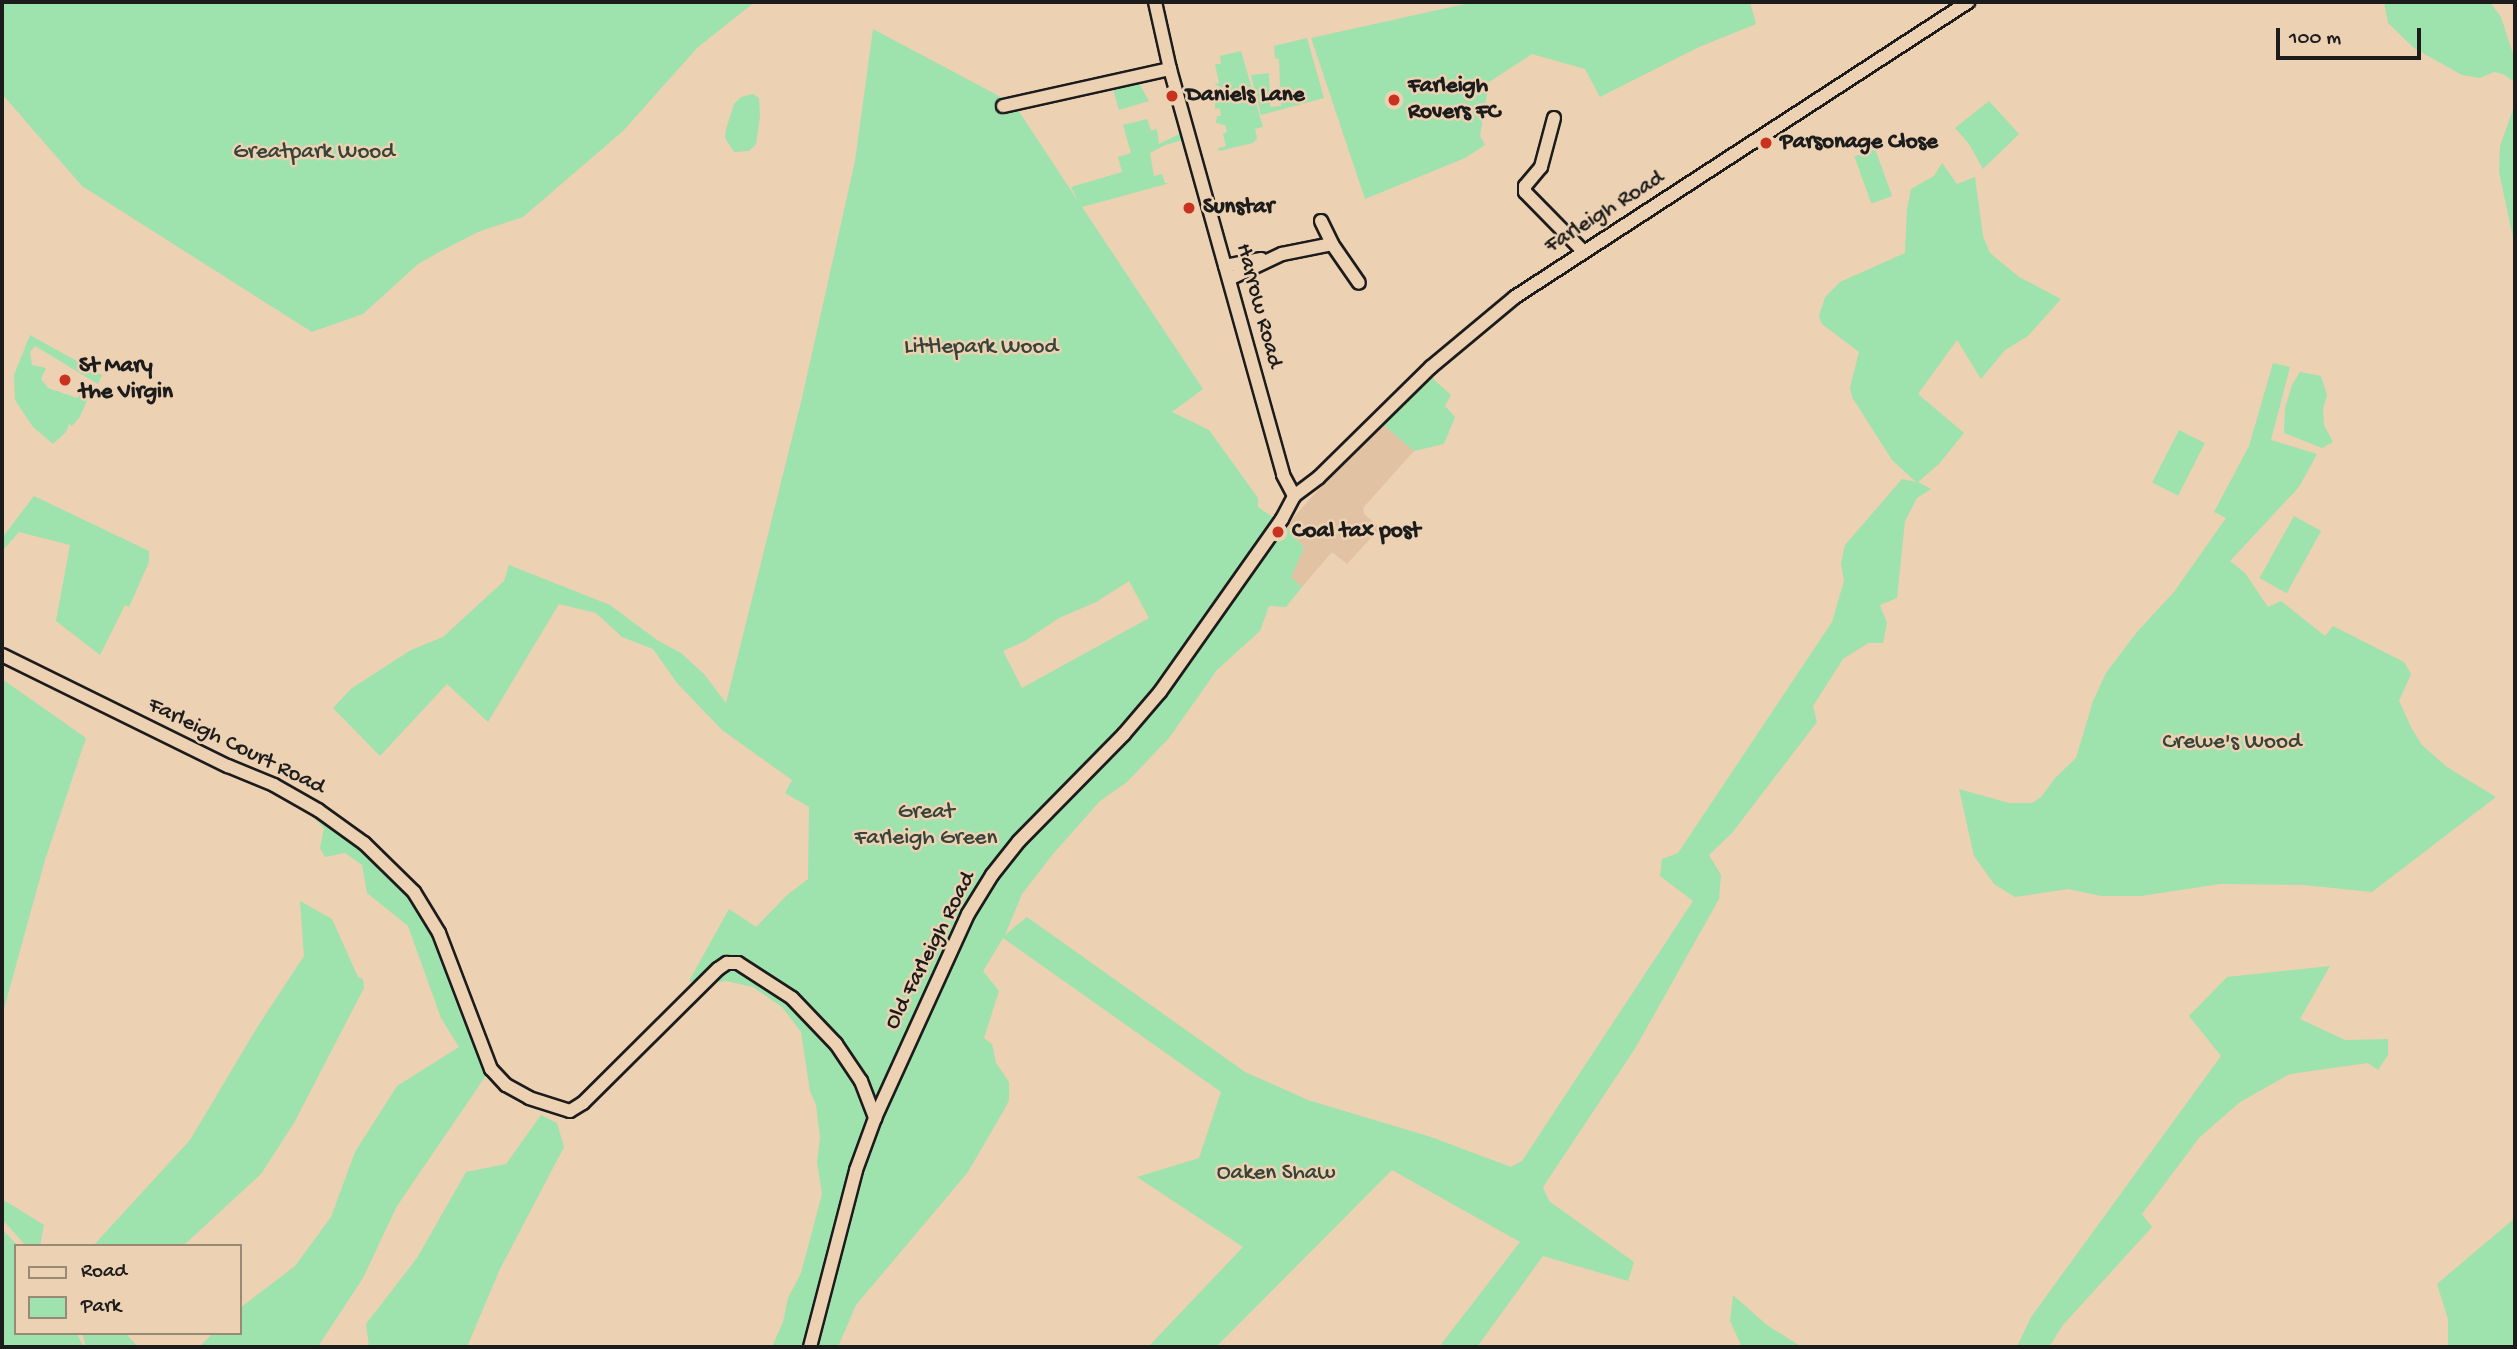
<!DOCTYPE html>
<style>
body{margin:0}
#map{position:relative;width:2517px;height:1349px;overflow:hidden;background:#edd1b3;font-family:"Gochi Hand",sans-serif}
div>[style]{position:absolute}
[style*='--x']{left:calc(var(--x)*1px);top:calc(var(--y)*1px);width:calc(var(--w)*1px);rotate:calc(var(--a)*1deg)}
.built>*{inset:0;background:#e1c2a3}
.green>*{inset:0;background:#9ee2ad;transform-origin:0 0}
.roads{filter:drop-shadow(2px 0 #1c1c1c) drop-shadow(-2px 0 #1c1c1c) drop-shadow(0 2px #1c1c1c) drop-shadow(0 -2px #1c1c1c)}
.minor>*{height:12px;margin:-6px;padding:0 6px;transform-origin:6px;border-radius:6px;background:#edd1b3}
.dots>*{width:19px;height:19px;translate:-50% -50%;box-sizing:border-box;border:4px solid #edd1b3;border-radius:50%}
span{translate:-50% -50%;white-space:nowrap;text-align:center;line-height:1.15;-webkit-text-stroke:5px #edd1b3;paint-order:stroke}
.poi-label{font-size:23px;color:#1c1c1c;font-weight:700}
.left{translate:0 -50%;text-align:left}
.park-label{font-size:23px;color:#364439}
.street-label{font-size:23px;color:#1c1c1c}
.frame{position:absolute;inset:0;border:4px solid #1c1c1c;pointer-events:none}
.legend{position:absolute;left:14px;top:1244px;width:228px;height:91px;box-sizing:border-box;background:#edd1b3;border:2px solid #998977;margin:0;padding:9px 12px;list-style:none;font-size:21px;color:#1c1c1c}
.legend li{display:flex;align-items:center;gap:14px;height:35px}
.legend b{width:35px;border:2px solid #998977}
.scale{position:absolute;left:2276px;top:28px;width:145px;height:32px;box-sizing:border-box;border:4px solid #1c1c1c;border-top:0;padding-left:9px;font-size:21px;line-height:24px;white-space:nowrap;color:#1c1c1c;-webkit-text-stroke:5px #edd1b3;paint-order:stroke}
</style>
<div id="map">
<div class="built">
<i style="clip-path:polygon(1380px 422px,1414px 451px,1363px 508px,1364px 514px,1380px 528px,1347px 564px,1332px 552px,1302px 587px,1291px 577px,1304px 548px,1286px 526px,1329px 478px,1329px 474px)"></i>
</div>
<div class="green">
<i style="clip-path:polygon(2px 2px,755px 2px,698px 47px,623px 131px,523px 217px,478px 232px,441px 251px,418px 264px,363px 314px,312px 332px,82px 186px,2px 94px)"></i>
<i style="clip-path:polygon(1474px 2px,1750px 2px,1756px 24px,1699px 47px,1600px 97px,1585px 69px,1532px 54px,1489px 82px,1480px 136px,1485px 145px,1465px 158px,1365px 199px,1311px 38px)"></i>
<i style="clip-path:polygon(2384px 2px,2490px 2px,2501px 17px,2515px 60px,2515px 247px,2499px 172px,2500px 146px,2515px 104px,2513px 81px,2503px 74px,2494px 72px,2480px 78px,2462px 75px,2414px 48px,2388px 23px)"></i>
<i style="clip-path:polygon(evenodd,873px 29px,1014px 104px,1078px 201px,1071px 187px,1122px 172px,1118px 157px,1131px 153px,1123px 125px,1147px 119px,1151px 130px,1146px 132px,1157px 129px,1159px 144px,1181px 133px,1183px 140px,1165px 145px,1150px 153px,1154px 176px,1162px 174px,1165px 183px,1170px 183px,1082px 207px,1203px 389px,1172px 412px,1209px 430px,1258px 498px,1258px 507px,1286px 526px,1304px 548px,1291px 577px,1302px 587px,1286px 607px,1269px 606px,1260px 631px,1217px 670px,1169px 738px,1127px 782px,1100px 801px,1053px 854px,1022px 894px,1005px 935px,1027px 917px,1245px 1072px,1308px 1100px,1431px 1137px,1511px 1167px,1522px 1161px,1693px 901px,1660px 876px,1662px 859px,1678px 853px,1832px 622px,1844px 581px,1841px 563px,1845px 545px,1902px 479px,1916px 482px,1892px 460px,1852px 397px,1850px 387px,1859px 352px,1822px 324px,1819px 316px,1825px 297px,1840px 282px,1905px 253px,1907px 209px,1911px 189px,1934px 176px,1942px 163px,1957px 184px,1975px 177px,1983px 236px,1990px 253px,2019px 277px,2061px 299px,2028px 336px,2005px 350px,1981px 379px,1957px 340px,1918px 394px,1964px 433px,1939px 464px,1918px 482px,1931px 489px,1917px 498px,1905px 521px,1897px 598px,1880px 605px,1887px 623px,1883px 643px,1868px 643px,1843px 659px,1813px 706px,1817px 722px,1732px 833px,1709px 855px,1721px 875px,1719px 899px,1636px 1047px,1543px 1187px,1549px 1201px,1634px 1262px,1628px 1281px,1543px 1256px,1477px 1347px,1439px 1347px,1520px 1242px,1392px 1170px,1216px 1347px,1148px 1347px,1243px 1247px,1137px 1177px,1199px 1158px,1221px 1092px,1003px 938px,983px 971px,999px 991px,984px 1038px,992px 1044px,996px 1063px,1009px 1082px,1009px 1100px,1004px 1110px,968px 1172px,856px 1305px,838px 1347px,772px 1347px,783px 1322px,788px 1298px,801px 1273px,822px 1194px,817px 1162px,820px 1138px,816px 1105px,810px 1091px,801px 1032px,782px 1007px,753px 987px,726px 981px,704px 984px,689px 981px,729px 909px,756px 927px,787px 895px,808px 879px,809px 807px,785px 793px,792px 780px,722px 730px,677px 683px,653px 649px,622px 637px,596px 613px,559px 604px,488px 722px,447px 684px,380px 756px,333px 708px,352px 688px,411px 650px,443px 637px,504px 581px,509px 565px,610px 605px,657px 640px,681px 653px,704px 674px,726px 703px,802px 398px,855px 161px,873px 29px,1129px 581px,1149px 618px,1022px 688px,1003px 651px,1025px 641px,1059px 618px,1096px 602px,1129px 581px)"></i>
<i style="clip-path:polygon(1307px 38px,1324px 98px,1261px 115px,1251px 75px,1269px 73px,1270px 97px,1258px 102px,1270px 98px,1270px 107px,1281px 106px,1281px 103px,1285px 102px,1286px 96px,1281px 96px,1285px 87px,1280px 87px,1279px 59px,1275px 58px,1274px 46px)"></i>
<i style="clip-path:polygon(1241px 51px,1263px 127px,1255px 129px,1257px 139px,1253px 143px,1219px 151px,1218px 148px,1226px 146px,1223px 134px,1227px 132px,1225px 125px,1216px 123px,1217px 116px,1221px 116px,1220px 108px,1215px 109px,1215px 96px,1220px 95px,1219px 86px,1214px 85px,1219px 83px,1215px 64px,1221px 64px,1220px 56px)"></i>
<i style="clip-path:polygon(1139px 83px,1149px 101px,1119px 110px,1113px 89px)"></i>
<i style="clip-path:polygon(753px 94px,759px 98px,760px 116px,756px 144px,749px 151px,734px 152px,725px 138px,726px 129px,734px 104px,741px 97px)"></i>
<i style="clip-path:polygon(1989px 101px,2019px 134px,1983px 169px,1969px 144px,1955px 128px)"></i>
<i style="left:1875px;top:149px;width:50px;height:22px;rotate:70deg"></i>
<i style="clip-path:polygon(30px 335px,102px 375px,98px 384px,35px 346px,30px 352px,32px 365px,46px 368px,41px 379px,48px 388px,77px 398px,87px 385px,93px 388px,79px 418px,72px 426px,69px 424px,66px 432px,53px 444px,33px 427px,15px 400px,14px 375px)"></i>
<i style="clip-path:polygon(2273px 363px,2290px 367px,2271px 440px,2317px 454px,2299px 487px,2230px 561px,2245px 573px,2268px 607px,2281px 601px,2325px 636px,2333px 626px,2404px 662px,2411px 674px,2399px 701px,2412px 729px,2422px 745px,2447px 767px,2496px 797px,2372px 892px,2304px 885px,2220px 884px,2141px 896px,2101px 896px,2068px 889px,2015px 897px,1994px 884px,1974px 856px,1959px 789px,2009px 803px,2032px 803px,2041px 797px,2056px 777px,2076px 758px,2093px 701px,2106px 673px,2137px 632px,2174px 592px,2226px 518px,2214px 512px,2249px 446px)"></i>
<i style="clip-path:polygon(2300px 372px,2321px 376px,2327px 395px,2323px 409px,2324px 425px,2333px 442px,2322px 448px,2284px 433px,2285px 408px,2292px 385px)"></i>
<i style="clip-path:polygon(1430px 376px,1451px 395px,1445px 406px,1455px 417px,1444px 444px,1414px 451px,1380px 422px)"></i>
<i style="left:2179px;top:430px;width:29px;height:59px;rotate:27deg"></i>
<i style="clip-path:polygon(34px 496px,149px 551px,149px 562px,129px 607px,125px 605px,100px 655px,56px 621px,70px 545px,19px 532px,2px 551px,2px 538px)"></i>
<i style="left:2294px;top:516px;width:31px;height:71px;rotate:29deg"></i>
<i style="clip-path:polygon(2px 679px,86px 738px,45px 860px,2px 1016px)"></i>
<i style="clip-path:polygon(316px 812px,359px 843px,391px 874px,418px 910px,438px 941px,487px 1074px,397px 1206px,363px 1278px,319px 1345px,316px 1347px,199px 1347px,213px 1333px,240px 1333px,240px 1308px,295px 1266px,331px 1217px,355px 1152px,397px 1086px,459px 1047px,441px 1018px,408px 926px,367px 893px,362px 865px,345px 853px,325px 857px,320px 848px,324px 828px,314px 818px)"></i>
<i style="clip-path:polygon(300px 901px,332px 919px,358px 977px,363px 979px,364px 988px,294px 1123px,261px 1174px,183px 1246px,93px 1246px,190px 1140px,258px 1026px,304px 956px)"></i>
<i style="clip-path:polygon(2330px 966px,2300px 1019px,2345px 1040px,2388px 1039px,2388px 1055px,2378px 1070px,2368px 1063px,2290px 1074px,2240px 1102px,2199px 1138px,2142px 1214px,2152px 1227px,2063px 1325px,2049px 1347px,2017px 1347px,2031px 1317px,2221px 1056px,2189px 1016px,2227px 977px)"></i>
<i style="clip-path:polygon(541px 1115px,557px 1123px,564px 1147px,500px 1269px,467px 1347px,369px 1347px,366px 1324px,417px 1258px,466px 1172px,506px 1164px)"></i>
<i style="clip-path:polygon(2px 1199px,44px 1225px,40px 1246px,26px 1246px,2px 1219px)"></i>
<i style="clip-path:polygon(2515px 1218px,2515px 1347px,2448px 1347px,2448px 1319px,2437px 1284px)"></i>
<i style="clip-path:polygon(2px 1229px,18px 1246px,16px 1333px,77px 1333px,83px 1347px,2px 1347px)"></i>
<i style="clip-path:polygon(1733px 1295px,1767px 1325px,1802px 1347px,1742px 1347px,1730px 1321px)"></i>
<i style="clip-path:polygon(82px 1333px,125px 1333px,138px 1347px,86px 1347px)"></i>
</div>
<div class="roads">
<div class="minor">
<i style="--x:1155;--y:2;--w:69;--a:77.4"></i>
<i style="--x:1170;--y:69;--w:421;--a:74.4"></i>
<i style="--x:1283;--y:475;--w:24;--a:62"></i>
<i style="--x:1003;--y:106;--w:171;--a:-12.5"></i>
<i style="--x:1554;--y:118;--w:51;--a:104.9"></i>
<i style="--x:1541;--y:167;--w:25;--a:130"></i>
<i style="--x:1525;--y:186;--w:6;--a:90"></i>
<i style="--x:1525;--y:192;--w:83;--a:45.5"></i>
<i style="--x:1321;--y:221;--w:25;--a:64"></i>
<i style="--x:1332;--y:244;--w:47;--a:55.3"></i>
<i style="--x:1225;--y:266;--w:37;--a:-11"></i>
<i style="--x:1229;--y:279;--w:59;--a:-25.3"></i>
<i style="--x:1282;--y:254;--w:51;--a:-11.3"></i>
<i style="--x:1294;--y:496;--w:31;--a:-37"></i>
<i style="--x:1319;--y:477;--w:157;--a:-44.5"></i>
<i style="--x:1431;--y:367;--w:109;--a:-39.8"></i>
<i style="--x:1515;--y:297;--w:541;--a:-33.07"></i>
<i style="--x:2;--y:655;--w:252;--a:26.2"></i>
<i style="--x:228;--y:766;--w:50;--a:22.4"></i>
<i style="--x:274;--y:785;--w:51;--a:29.6"></i>
<i style="--x:318;--y:810;--w:57;--a:35.7"></i>
<i style="--x:364;--y:843;--w:70;--a:44.4"></i>
<i style="--x:414;--y:892;--w:48;--a:58.6"></i>
<i style="--x:439;--y:933;--w:146;--a:69.1"></i>
<i style="--x:491;--y:1069;--w:22;--a:47"></i>
<i style="--x:506;--y:1085;--w:26;--a:29"></i>
<i style="--x:529;--y:1098;--w:43;--a:17.6"></i>
<i style="--x:570;--y:1111;--w:15;--a:-32"></i>
<i style="--x:583;--y:1103;--w:190;--a:-44.8"></i>
<i style="--x:718;--y:969;--w:11;--a:-34"></i>
<i style="--x:727;--y:963;--w:11;--a:0"></i>
<i style="--x:738;--y:963;--w:64;--a:32.9"></i>
<i style="--x:792;--y:998;--w:64;--a:46.3"></i>
<i style="--x:836;--y:1044;--w:45;--a:56"></i>
<i style="--x:861;--y:1081;--w:40;--a:69"></i>
<i style="--x:810;--y:1347;--w:183;--a:-75.4"></i>
<i style="--x:856;--y:1170;--w:55;--a:-69.9"></i>
<i style="--x:875;--y:1118;--w:224;--a:-65.5"></i>
<i style="--x:968;--y:914;--w:46;--a:-58.4"></i>
<i style="--x:992;--y:875;--w:43;--a:-51.5"></i>
<i style="--x:1019;--y:841;--w:150;--a:-45.5"></i>
<i style="--x:1124;--y:734;--w:55;--a:-49.4"></i>
<i style="--x:1160;--y:692;--w:212;--a:-54.8"></i>
<i style="--x:1282;--y:519;--w:26;--a:-62"></i>
</div>
</div>
<div class="dots">
<i style="left:1172px;top:96px;background:#c8321e"></i>
<i style="left:1394px;top:100px;background:#c8321e"></i>
<i style="left:1766px;top:143px;background:#c8321e"></i>
<i style="left:1189px;top:208px;background:#c8321e"></i>
<i style="left:65px;top:380px;background:#c8321e"></i>
<i style="left:1278px;top:532px;background:#c8321e"></i>
</div>
<div class="poi-label">
<span class="left" style="left:1408px;top:100px">Farleigh<br>Rovers FC</span>
<span class="left" style="left:1186px;top:96px">Daniels Lane</span>
<span class="left" style="left:1780px;top:143px">Parsonage Close</span>
<span class="left" style="left:1203px;top:208px">Sunstar</span>
<span class="left" style="left:79px;top:380px">St Mary<br>the Virgin</span>
<span class="left" style="left:1292px;top:532px">Coal tax post</span>
</div>
<div class="park-label">
<span style="left:314px;top:153px">Greatpark Wood</span>
<span style="left:981px;top:348px">Littlepark Wood</span>
<span style="left:2232px;top:743px">Crewe's Wood</span>
<span style="left:926px;top:826px">Great<br>Farleigh Green</span>
<span style="left:1276px;top:1174px">Oaken Shaw</span>
</div>
<div class="street-label">
<span style="left:1605px;top:213px;rotate:-32deg">Farleigh Road</span>
<span style="left:1258px;top:306px;rotate:75deg">Harrow Road</span>
<span style="left:236px;top:747px;rotate:26deg">Farleigh Court Road</span>
<span style="left:931px;top:951px;rotate:-63deg">Old Farleigh Road</span>
</div>
<div class="frame"></div>
<ul class="legend">
<li><b style="height:9px;background:#edd1b3"></b>Road</li>
<li><b style="height:19px;background:#9ee2ad"></b>Park</li>
</ul>
<div class="scale">100 m</div>
</div>
